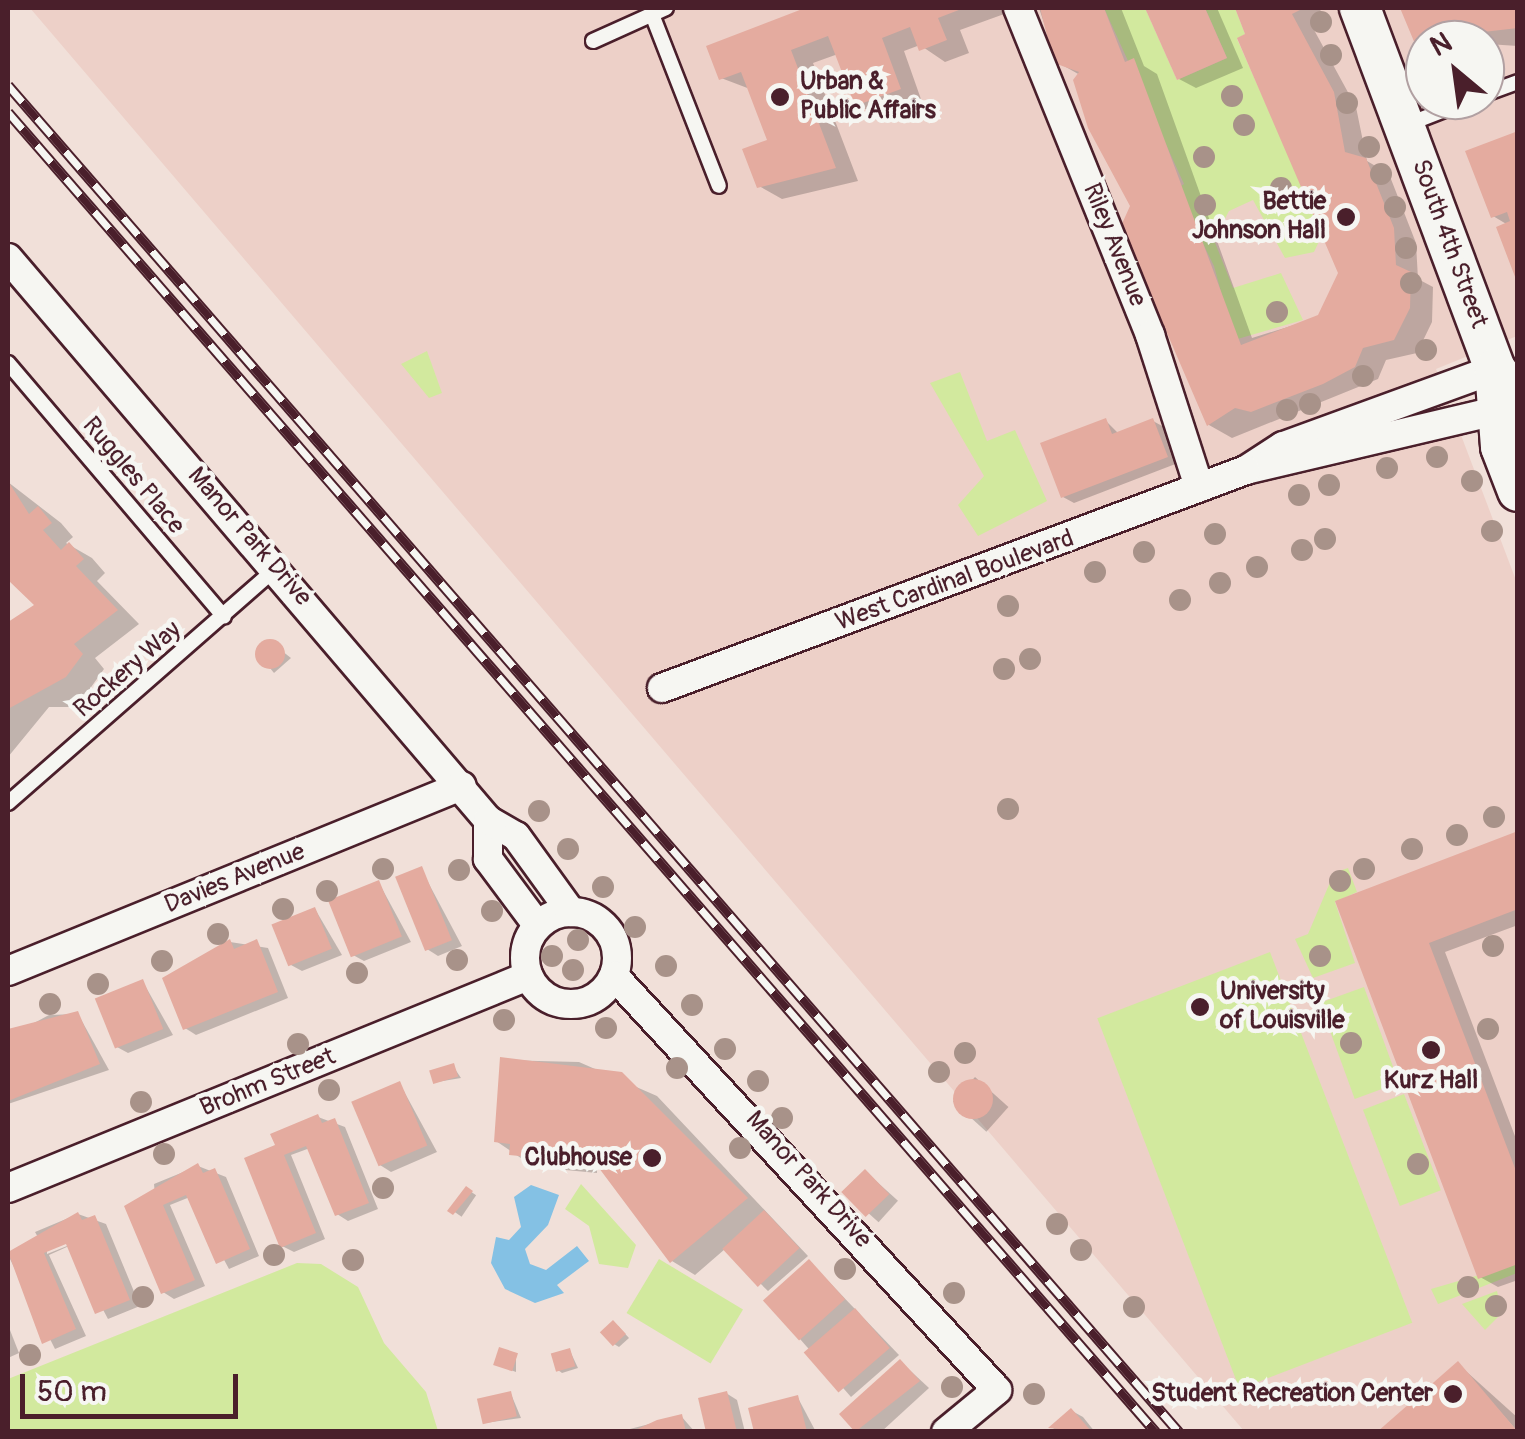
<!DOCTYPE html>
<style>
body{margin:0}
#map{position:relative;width:1525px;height:1439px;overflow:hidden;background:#f1e0d9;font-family:Pangolin,sans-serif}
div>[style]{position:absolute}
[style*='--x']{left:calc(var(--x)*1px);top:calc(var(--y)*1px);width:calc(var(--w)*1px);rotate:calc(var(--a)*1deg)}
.built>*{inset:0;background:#edd0c8}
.green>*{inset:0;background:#d2e99e;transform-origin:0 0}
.water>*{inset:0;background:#84c1e4}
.shadow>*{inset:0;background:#0003;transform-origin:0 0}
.building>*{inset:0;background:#e4ab9f;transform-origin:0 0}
.round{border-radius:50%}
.roads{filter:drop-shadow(2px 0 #4a1f2b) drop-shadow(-2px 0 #4a1f2b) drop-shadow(0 2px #4a1f2b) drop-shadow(0 -2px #4a1f2b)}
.lane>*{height:14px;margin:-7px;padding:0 7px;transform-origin:7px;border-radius:7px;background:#f6f6f2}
.street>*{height:28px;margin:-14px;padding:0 14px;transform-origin:14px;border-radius:14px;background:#f6f6f2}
.street>.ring{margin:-14px;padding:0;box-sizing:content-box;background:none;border:28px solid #f6f6f2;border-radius:50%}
.secondary>*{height:40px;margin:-20px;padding:0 20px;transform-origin:20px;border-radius:20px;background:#f6f6f2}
.rail>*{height:11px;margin-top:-5.5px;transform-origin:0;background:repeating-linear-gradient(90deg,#f6f6f2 0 22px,#4a1f2b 0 44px);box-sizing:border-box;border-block:2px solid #4a1f2b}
.trees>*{width:22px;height:22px;margin:-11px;border-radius:50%;background:#a89289}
.dots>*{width:28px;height:28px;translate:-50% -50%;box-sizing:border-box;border:5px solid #f6f6f2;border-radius:50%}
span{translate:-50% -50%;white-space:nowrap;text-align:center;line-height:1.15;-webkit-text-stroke:9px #f6f6f2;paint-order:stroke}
.poi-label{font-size:25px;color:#4a1f2b;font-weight:700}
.left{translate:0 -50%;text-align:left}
.right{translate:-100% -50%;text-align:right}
.street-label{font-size:25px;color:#4a1f2b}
.frame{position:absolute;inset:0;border:10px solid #4a1f2b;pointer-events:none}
.north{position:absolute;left:1405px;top:20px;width:100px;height:100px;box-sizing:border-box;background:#f6f6f2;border:2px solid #b1a0a2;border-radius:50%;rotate:331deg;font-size:28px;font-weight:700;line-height:40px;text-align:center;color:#4a1f2b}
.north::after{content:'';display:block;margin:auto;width:35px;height:45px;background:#4a1f2b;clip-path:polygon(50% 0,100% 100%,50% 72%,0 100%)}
.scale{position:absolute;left:20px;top:1374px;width:218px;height:45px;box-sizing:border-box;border:5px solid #4a1f2b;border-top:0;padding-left:12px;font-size:30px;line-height:35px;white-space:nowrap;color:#4a1f2b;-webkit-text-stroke:8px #f6f6f2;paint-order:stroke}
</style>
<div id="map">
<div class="built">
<i style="clip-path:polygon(evenodd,30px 8px,1517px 8px,1517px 336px,1436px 369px,1517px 583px,1517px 1431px,1244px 1431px,30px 8px,1425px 40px,1485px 40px,1485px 100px,1425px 100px,1425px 40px)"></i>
</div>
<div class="green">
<i style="clip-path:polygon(1104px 8px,1145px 8px,1177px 80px,1227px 58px,1205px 8px,1235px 8px,1245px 34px,1237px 39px,1323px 233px,1314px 252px,1285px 258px,1253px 200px,1229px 211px,1214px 240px,1233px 288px,1281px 273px,1303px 320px,1234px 340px,1214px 266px,1176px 189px,1184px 184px)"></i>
<i style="clip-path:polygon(427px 351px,442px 393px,429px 398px,401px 364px)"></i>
<i style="clip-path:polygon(960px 372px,987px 441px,1015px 430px,1047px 501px,978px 536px,958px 505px,984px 476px,930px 383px)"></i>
<i style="clip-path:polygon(1348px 868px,1357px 892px,1335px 902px,1355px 963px,1313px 978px,1295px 939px,1308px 934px,1334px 873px)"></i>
<i style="left:1270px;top:952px;width:397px;height:185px;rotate:69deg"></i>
<i style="left:1364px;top:987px;width:102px;height:47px;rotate:70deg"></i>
<i style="left:1404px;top:1094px;width:103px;height:44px;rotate:69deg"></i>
<i style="clip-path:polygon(581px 1184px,636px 1245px,628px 1268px,599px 1264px,589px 1226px,565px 1209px)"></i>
<i style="left:659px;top:1259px;width:98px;height:63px;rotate:31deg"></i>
<i style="clip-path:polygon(297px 1263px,321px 1264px,358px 1287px,384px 1343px,426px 1392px,438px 1431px,8px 1431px,8px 1379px)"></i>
<i style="clip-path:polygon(1517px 1264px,1517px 1273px,1438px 1304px,1431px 1289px)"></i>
<i style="clip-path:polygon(1497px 1291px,1502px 1313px,1485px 1330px,1462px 1304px)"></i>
</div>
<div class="water">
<i style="clip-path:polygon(531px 1185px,559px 1195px,548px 1225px,525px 1249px,530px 1264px,546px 1270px,577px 1246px,589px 1261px,557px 1285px,564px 1293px,535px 1303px,505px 1289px,491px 1263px,496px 1237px,509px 1240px,521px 1227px,514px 1197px)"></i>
</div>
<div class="shadow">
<i style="clip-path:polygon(812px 8px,1017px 8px,1018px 9px,960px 30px,969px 53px,945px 62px,920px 45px,904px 51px,922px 102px,880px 118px,857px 104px,838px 54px,813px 63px,858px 181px,782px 199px,759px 186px,770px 141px,750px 89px,721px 78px,709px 47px)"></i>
<i style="clip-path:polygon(1039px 8px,1121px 8px,1144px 66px,1157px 74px,1252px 338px,1320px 317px,1341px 274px,1238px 8px,1320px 8px,1323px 22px,1313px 28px,1356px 107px,1367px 161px,1389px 174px,1416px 243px,1418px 279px,1433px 287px,1432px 322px,1417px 353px,1386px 360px,1378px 379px,1232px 438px,1209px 425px,1133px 206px,1080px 75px,1057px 62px)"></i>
<i style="clip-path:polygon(1148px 8px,1217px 8px,1243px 68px,1196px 88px,1179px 79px)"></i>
<i style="clip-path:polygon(1403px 8px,1518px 8px,1518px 46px,1425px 40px,1425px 53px)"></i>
<i style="clip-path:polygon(1518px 133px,1518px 275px,1508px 225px,1493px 216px)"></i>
<i style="clip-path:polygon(1105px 420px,1119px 434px,1153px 421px,1164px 427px,1178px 463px,1074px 503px,1063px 497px)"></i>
<i style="clip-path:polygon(8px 482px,61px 523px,73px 537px,66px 543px,92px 558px,105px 573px,97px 581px,139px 624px,95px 658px,104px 669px,89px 690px,70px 707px,49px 707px,8px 757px,8px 627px,38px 606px,8px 571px)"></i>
<i style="clip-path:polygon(273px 644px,291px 658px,274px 673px,256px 651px)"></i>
<i style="clip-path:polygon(1518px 834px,1518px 925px,1445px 952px,1518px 1144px,1518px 1280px,1498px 1287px,1480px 1277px,1338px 903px)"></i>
<i style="clip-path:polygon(421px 869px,462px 946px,438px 956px,427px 949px)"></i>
<i style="clip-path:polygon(379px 883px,411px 942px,364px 961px,353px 955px)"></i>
<i style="clip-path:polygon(315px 909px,342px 955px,302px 971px,291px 965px)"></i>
<i style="clip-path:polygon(230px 942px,268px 948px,288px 998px,196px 1035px,185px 1028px)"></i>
<i style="clip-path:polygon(143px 982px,173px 1035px,128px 1053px,117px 1047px)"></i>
<i style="clip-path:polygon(78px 1014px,109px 1070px,8px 1104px,8px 1037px,49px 1015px)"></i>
<i style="clip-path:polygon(502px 1060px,579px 1062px,657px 1096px,808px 1256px,768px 1291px,725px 1249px,695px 1275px,672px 1261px,597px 1161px,597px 1173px,534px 1167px,496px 1141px)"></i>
<i style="clip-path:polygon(453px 1066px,461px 1078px,437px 1082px)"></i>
<i style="left:975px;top:1077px;width:45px;height:33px;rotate:42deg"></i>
<i style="clip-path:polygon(400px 1084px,437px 1152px,391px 1172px,380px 1165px)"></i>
<i style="clip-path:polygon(318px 1117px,345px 1127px,378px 1209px,348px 1221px,337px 1214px,310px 1148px,291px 1155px,325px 1239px,294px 1252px,282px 1246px,280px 1145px)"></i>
<i style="clip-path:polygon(198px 1166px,226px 1177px,259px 1256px,229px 1269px,190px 1197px,170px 1205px,205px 1286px,174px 1299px,163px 1292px,154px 1184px)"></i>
<i style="left:866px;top:1172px;width:43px;height:29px;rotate:42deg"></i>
<i style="left:467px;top:1189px;width:11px;height:26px;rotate:34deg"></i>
<i style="clip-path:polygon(evenodd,78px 1214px,106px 1224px,140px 1306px,108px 1319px,69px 1246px,49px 1255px,86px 1336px,55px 1349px,8px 1255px,44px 1248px,35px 1232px,78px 1214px,70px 1239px,72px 1244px,47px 1254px,47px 1249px,70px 1239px)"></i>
<i style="clip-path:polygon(810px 1262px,899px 1355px,851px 1397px,800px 1339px)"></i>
<i style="clip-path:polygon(8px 1325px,19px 1353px,8px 1358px)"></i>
<i style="clip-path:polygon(618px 1326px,629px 1338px,619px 1347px,614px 1344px)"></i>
<i style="clip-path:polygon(570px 1351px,578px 1368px,562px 1373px,558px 1370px)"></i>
<i style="clip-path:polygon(516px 1355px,516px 1372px,500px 1366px)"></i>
<i style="clip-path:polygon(901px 1362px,929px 1388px,881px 1432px,859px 1432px,843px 1414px)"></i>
<i style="clip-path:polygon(1458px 1364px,1518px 1418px,1518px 1432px)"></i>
<i style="clip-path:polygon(726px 1393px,737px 1400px,745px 1432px,709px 1432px)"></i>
<i style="clip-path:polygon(511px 1394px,521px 1418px,485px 1423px)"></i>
<i style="clip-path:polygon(798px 1398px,816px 1432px,757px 1432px)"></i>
<i style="clip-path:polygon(1072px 1411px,1083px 1417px,1095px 1432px,1050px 1432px)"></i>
<i style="clip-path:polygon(681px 1416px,695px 1432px,618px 1432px)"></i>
</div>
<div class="building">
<i style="clip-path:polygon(805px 8px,964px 8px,938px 18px,947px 40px,919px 51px,910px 27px,882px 38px,901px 89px,855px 106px,828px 36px,791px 50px,836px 168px,757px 188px,742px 149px,767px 140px,741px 72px,719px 80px,706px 46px)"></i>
<i style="clip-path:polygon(1040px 8px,1104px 8px,1125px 62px,1134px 58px,1241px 345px,1318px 315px,1338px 273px,1237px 38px,1245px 34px,1235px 8px,1304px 8px,1292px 14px,1334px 92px,1345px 152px,1366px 158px,1394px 228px,1396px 265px,1411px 272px,1410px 308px,1394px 340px,1363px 348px,1355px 367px,1323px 384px,1251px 412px,1235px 408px,1207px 426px,1121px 226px,1130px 206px,1088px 128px,1073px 80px,1079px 72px,1054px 63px)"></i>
<i style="clip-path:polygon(1145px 8px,1205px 8px,1227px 58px,1177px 80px)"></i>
<i style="clip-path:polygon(1400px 8px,1518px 8px,1518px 28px,1466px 34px,1462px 22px,1448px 27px,1454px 40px,1425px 40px,1418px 51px)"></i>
<i style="clip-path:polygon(1518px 131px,1518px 282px,1517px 282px,1496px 227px,1510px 221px,1507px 212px,1491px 218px,1465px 151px)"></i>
<i style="clip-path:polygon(1106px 418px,1112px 434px,1153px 418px,1168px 457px,1061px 498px,1040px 443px)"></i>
<i style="clip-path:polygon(8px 481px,29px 514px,38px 506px,52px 523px,43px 530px,61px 550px,69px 542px,84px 559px,76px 566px,118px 610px,74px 644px,83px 654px,66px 677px,8px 709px,8px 622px,34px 605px,8px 580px)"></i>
<i class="round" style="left:255px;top:639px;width:30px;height:30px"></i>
<i style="clip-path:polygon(1518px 831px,1518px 909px,1429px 943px,1518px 1176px,1518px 1264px,1478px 1279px,1335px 901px)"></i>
<i style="left:422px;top:866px;width:80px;height:29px;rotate:68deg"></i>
<i style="left:379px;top:880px;width:61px;height:55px;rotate:68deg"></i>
<i style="left:315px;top:907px;width:45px;height:47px;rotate:68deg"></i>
<i style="clip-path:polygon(230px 939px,234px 949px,257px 939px,278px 992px,183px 1030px,162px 978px)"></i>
<i style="left:143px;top:979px;width:54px;height:52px;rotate:68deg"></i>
<i style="clip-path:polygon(78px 1011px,100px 1064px,8px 1101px,8px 1029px)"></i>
<i style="clip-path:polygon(500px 1057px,622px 1072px,748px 1198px,670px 1263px,584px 1148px,574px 1148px,574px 1161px,509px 1155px,510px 1144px,494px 1142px)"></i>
<i style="left:454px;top:1063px;width:14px;height:26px;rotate:73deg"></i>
<i class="round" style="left:953px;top:1079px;width:40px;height:40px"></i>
<i style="left:400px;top:1081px;width:70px;height:53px;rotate:67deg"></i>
<i style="clip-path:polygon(318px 1114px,322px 1123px,335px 1118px,369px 1203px,335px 1216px,306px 1146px,284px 1155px,316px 1233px,280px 1248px,244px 1158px,275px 1145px,270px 1134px)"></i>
<i style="clip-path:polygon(198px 1163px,203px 1173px,215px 1168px,250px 1249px,216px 1264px,186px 1195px,163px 1205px,195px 1280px,161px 1294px,124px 1206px)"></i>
<i style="left:865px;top:1169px;width:35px;height:33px;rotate:46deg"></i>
<i style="clip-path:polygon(466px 1186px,473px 1191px,453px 1215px,447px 1211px)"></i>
<i style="left:764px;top:1210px;width:52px;height:57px;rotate:47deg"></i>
<i style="clip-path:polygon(78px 1212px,82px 1220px,95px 1215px,130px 1300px,95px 1314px,66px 1244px,44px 1253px,76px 1329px,42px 1344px,8px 1252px)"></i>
<i style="left:809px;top:1259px;width:54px;height:62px;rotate:48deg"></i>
<i style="left:855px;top:1308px;width:53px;height:68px;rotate:49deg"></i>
<i style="left:613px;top:1320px;width:19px;height:18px;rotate:47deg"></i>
<i style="left:499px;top:1347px;width:20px;height:19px;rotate:18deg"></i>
<i style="left:570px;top:1348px;width:19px;height:20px;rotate:74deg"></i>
<i style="clip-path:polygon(900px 1359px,920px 1381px,855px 1432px,839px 1414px)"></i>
<i style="clip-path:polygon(1458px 1361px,1518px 1432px,1377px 1432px)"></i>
<i style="left:511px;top:1391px;width:26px;height:35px;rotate:77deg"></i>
<i style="clip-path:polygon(727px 1391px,737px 1432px,706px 1432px,698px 1398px)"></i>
<i style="clip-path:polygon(798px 1395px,807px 1432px,754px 1432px,748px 1408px)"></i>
<i style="clip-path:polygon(1071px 1408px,1092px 1432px,1048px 1428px)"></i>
<i style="clip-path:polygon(682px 1414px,686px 1432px,631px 1432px,657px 1420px)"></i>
</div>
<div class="roads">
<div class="lane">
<i style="--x:653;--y:17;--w:181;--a:68.7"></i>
<i style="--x:593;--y:41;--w:80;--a:-24.3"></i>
<i style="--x:1485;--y:94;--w:35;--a:-20"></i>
<i style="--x:1406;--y:125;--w:69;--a:-21.3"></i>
<i style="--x:8;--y:363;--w:333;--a:49.6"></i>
<i style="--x:8;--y:803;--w:356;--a:-41.2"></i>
</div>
<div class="street">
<i style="--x:1018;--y:8;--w:353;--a:68"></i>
<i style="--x:1150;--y:335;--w:160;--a:72.1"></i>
<i style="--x:8;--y:258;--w:739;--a:49.5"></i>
<i style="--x:1495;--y:369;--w:226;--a:160"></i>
<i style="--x:1283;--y:446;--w:44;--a:147"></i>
<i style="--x:1246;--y:470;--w:257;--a:-13.3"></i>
<i style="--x:662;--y:688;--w:623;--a:-20.47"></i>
<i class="ring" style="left:525px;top:912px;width:64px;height:64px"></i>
<i style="--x:538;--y:926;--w:84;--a:-126.7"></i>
<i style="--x:488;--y:859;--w:39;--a:-90"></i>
<i style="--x:488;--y:820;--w:32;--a:30"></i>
<i style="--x:516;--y:836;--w:94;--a:54.1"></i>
<i style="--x:8;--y:971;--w:490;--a:-22.2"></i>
<i style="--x:614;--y:976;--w:564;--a:47.23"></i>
<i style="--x:997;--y:1390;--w:66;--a:140.5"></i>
<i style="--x:8;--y:1188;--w:562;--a:-22.18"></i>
</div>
<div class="secondary">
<i style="--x:1360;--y:8;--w:385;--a:69.5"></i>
<i style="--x:1495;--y:369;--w:38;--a:53"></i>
<i style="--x:1495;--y:369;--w:78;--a:85.6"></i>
<i style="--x:1501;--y:447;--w:47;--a:68.9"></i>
</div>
</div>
<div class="rail">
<i style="--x:8;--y:85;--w:1785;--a:49"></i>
<i style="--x:8;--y:112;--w:1749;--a:48.99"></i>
</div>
<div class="trees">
<i style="left:1321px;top:22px"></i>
<i style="left:1331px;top:55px"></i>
<i style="left:1232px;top:96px"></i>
<i style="left:1347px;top:103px"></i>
<i style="left:1244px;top:125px"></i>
<i style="left:1369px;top:147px"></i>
<i style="left:1204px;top:157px"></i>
<i style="left:1381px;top:174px"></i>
<i style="left:1281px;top:188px"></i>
<i style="left:1205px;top:205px"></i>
<i style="left:1395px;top:207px"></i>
<i style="left:1406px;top:248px"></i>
<i style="left:1411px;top:283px"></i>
<i style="left:1277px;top:312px"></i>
<i style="left:1426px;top:350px"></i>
<i style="left:1363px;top:376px"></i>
<i style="left:1310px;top:404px"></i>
<i style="left:1287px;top:410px"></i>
<i style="left:1437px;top:457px"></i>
<i style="left:1387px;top:468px"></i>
<i style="left:1472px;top:481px"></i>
<i style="left:1329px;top:485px"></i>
<i style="left:1299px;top:495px"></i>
<i style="left:1492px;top:531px"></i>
<i style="left:1215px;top:534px"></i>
<i style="left:1325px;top:539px"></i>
<i style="left:1302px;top:550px"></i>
<i style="left:1144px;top:552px"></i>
<i style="left:1257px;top:567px"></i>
<i style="left:1095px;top:572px"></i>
<i style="left:1220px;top:583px"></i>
<i style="left:1180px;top:600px"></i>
<i style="left:1008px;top:606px"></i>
<i style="left:1030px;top:659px"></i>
<i style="left:1004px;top:669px"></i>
<i style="left:1008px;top:809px"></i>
<i style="left:539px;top:811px"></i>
<i style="left:1494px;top:817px"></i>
<i style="left:1457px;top:835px"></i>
<i style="left:568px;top:849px"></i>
<i style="left:1412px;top:849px"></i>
<i style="left:383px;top:869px"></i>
<i style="left:1364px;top:869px"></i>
<i style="left:459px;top:870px"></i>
<i style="left:1340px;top:881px"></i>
<i style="left:603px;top:887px"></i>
<i style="left:327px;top:891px"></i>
<i style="left:283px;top:909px"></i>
<i style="left:492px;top:911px"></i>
<i style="left:635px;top:927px"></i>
<i style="left:218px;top:934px"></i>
<i style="left:578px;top:940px"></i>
<i style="left:1493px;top:946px"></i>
<i style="left:552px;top:956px"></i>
<i style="left:1320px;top:956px"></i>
<i style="left:457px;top:960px"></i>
<i style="left:162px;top:961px"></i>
<i style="left:666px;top:966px"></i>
<i style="left:573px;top:970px"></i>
<i style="left:357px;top:973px"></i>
<i style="left:98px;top:984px"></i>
<i style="left:50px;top:1004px"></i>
<i style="left:692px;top:1005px"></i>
<i style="left:504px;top:1020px"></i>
<i style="left:606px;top:1028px"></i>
<i style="left:1488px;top:1029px"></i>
<i style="left:1351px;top:1043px"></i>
<i style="left:298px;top:1044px"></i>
<i style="left:725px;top:1049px"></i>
<i style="left:965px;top:1053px"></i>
<i style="left:677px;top:1068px"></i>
<i style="left:939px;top:1072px"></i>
<i style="left:758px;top:1081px"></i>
<i style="left:329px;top:1090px"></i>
<i style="left:141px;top:1102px"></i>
<i style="left:782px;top:1118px"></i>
<i style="left:740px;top:1148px"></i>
<i style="left:164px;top:1154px"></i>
<i style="left:1418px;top:1164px"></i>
<i style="left:383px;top:1188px"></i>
<i style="left:1057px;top:1224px"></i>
<i style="left:1081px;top:1250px"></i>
<i style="left:274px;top:1255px"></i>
<i style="left:353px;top:1260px"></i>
<i style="left:845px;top:1269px"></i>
<i style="left:1468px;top:1287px"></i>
<i style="left:954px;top:1293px"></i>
<i style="left:143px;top:1297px"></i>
<i style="left:1496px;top:1306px"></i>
<i style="left:1134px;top:1307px"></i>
<i style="left:30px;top:1355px"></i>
<i style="left:952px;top:1387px"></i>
<i style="left:1034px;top:1394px"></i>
</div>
<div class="dots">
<i style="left:780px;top:97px;background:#4a1f2b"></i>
<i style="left:1346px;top:217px;background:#4a1f2b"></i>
<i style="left:1200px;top:1007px;background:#4a1f2b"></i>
<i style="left:1431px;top:1050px;background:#4a1f2b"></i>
<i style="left:652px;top:1158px;background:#4a1f2b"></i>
<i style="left:1453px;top:1394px;background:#4a1f2b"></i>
</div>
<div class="poi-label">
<span class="left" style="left:800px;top:97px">Urban &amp;<br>Public Affairs</span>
<span class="right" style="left:1326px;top:217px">Bettie<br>Johnson Hall</span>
<span class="left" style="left:1220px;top:1007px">University<br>of Louisville</span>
<span style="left:1431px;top:1081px">Kurz Hall</span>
<span class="right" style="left:632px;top:1158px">Clubhouse</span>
<span class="right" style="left:1433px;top:1394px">Student Recreation Center</span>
</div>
<div class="street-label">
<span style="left:1449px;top:244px;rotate:70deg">South 4th Street</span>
<span style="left:1114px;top:245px;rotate:68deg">Riley Avenue</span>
<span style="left:133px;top:476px;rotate:50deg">Ruggles Place</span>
<span style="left:249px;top:537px;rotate:49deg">Manor Park Drive</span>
<span style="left:955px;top:581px;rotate:-20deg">West Cardinal Boulevard</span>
<span style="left:128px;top:670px;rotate:-41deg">Rockery Way</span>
<span style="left:235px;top:879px;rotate:-22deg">Davies Avenue</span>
<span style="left:268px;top:1083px;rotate:-22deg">Brohm Street</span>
<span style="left:808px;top:1180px;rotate:48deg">Manor Park Drive</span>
</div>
<div class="frame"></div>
<div class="north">N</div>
<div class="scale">50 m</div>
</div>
